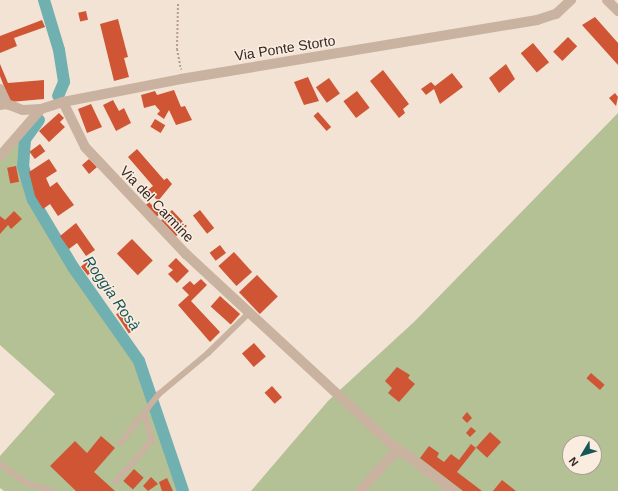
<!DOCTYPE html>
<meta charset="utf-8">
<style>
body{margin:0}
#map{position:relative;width:618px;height:491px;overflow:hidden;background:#f2e3d4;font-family:Arial,sans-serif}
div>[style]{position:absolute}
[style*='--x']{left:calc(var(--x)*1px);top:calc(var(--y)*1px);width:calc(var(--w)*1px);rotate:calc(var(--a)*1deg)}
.green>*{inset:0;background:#b3c194}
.canal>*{height:12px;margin:-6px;padding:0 6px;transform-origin:6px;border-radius:6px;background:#71b0b1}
.building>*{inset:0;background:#cf5535;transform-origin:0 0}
.path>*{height:2px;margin-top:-1px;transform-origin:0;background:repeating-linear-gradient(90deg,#b69c8a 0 2px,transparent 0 4px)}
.service>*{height:6px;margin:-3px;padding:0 3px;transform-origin:3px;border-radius:3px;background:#cab2a0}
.minor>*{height:10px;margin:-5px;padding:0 5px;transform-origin:5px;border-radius:5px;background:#cab2a0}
.tertiary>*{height:10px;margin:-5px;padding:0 5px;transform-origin:5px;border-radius:5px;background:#cab2a0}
span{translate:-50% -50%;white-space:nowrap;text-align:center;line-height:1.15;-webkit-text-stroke:3px #faede0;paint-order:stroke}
.street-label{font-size:14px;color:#332824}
.water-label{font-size:15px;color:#175557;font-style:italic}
.north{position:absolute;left:562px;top:435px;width:40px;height:40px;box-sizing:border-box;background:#faede0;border:1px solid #aa9e95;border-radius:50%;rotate:232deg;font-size:11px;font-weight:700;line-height:16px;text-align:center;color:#332824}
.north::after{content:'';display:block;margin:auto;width:14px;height:18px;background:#175557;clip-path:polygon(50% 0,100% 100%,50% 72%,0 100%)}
</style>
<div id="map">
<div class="green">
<i style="clip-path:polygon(evenodd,618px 113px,618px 491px,251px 491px,328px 401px,415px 321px,618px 113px,570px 443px,594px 443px,594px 467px,570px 467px,570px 443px)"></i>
<i style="clip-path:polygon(16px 140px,31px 142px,28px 152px,29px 178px,43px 210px,69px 253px,147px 368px,186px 491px,4px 491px,0 488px,0 456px,55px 394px,0 345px,0 161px)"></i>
</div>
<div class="canal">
<i style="--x:44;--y:0;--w:52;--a:73.3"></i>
<i style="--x:59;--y:50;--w:32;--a:81"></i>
<i style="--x:64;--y:82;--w:15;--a:113"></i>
<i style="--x:39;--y:120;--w:24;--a:126"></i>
<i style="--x:25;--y:139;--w:27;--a:94"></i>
<i style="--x:23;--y:166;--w:35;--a:74"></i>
<i style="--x:33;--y:200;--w:78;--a:59.2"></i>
<i style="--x:73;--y:267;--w:115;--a:54.9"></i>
<i style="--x:139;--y:361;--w:137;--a:71.3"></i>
</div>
<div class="building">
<i style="left:86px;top:11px;width:9px;height:8px;rotate:77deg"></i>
<i style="clip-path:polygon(595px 17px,618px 43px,618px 65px,582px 25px)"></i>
<i style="clip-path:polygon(118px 19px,128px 57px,124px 58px,129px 77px,114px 81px,100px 24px)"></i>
<i style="clip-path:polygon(42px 20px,45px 27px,14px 38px,17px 46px,0 53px,0 36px)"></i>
<i style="left:568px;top:37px;width:13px;height:21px;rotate:45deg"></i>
<i style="left:533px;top:43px;width:25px;height:16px;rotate:50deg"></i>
<i style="clip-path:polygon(0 64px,8px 83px,44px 80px,44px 99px,10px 102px,0 76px)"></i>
<i style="clip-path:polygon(506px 64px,515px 79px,499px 93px,489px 78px)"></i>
<i style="clip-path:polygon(383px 70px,409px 104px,403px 109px,405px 113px,399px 118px,370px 81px)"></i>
<i style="clip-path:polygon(452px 73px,463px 87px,440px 104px,434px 89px,426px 95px,421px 89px,431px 82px,435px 86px)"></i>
<i style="clip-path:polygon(308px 77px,319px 101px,304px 105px,294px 82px)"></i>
<i style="left:329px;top:78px;width:19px;height:16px;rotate:55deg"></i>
<i style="clip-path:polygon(174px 90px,181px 107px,185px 106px,192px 120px,176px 125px,169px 110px,164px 119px,157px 114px,160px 111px,155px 105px,144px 108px,141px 95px,155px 91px,157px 95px)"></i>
<i style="left:357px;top:91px;width:21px;height:17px;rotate:53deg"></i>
<i style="clip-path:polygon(615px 93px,618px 97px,616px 106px,609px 98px)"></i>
<i style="clip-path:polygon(113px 100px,119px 111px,124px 108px,131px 123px,116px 131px,103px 105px)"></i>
<i style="clip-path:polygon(91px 104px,102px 127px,87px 133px,78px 109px)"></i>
<i style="left:318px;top:112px;width:20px;height:6px;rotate:49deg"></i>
<i style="clip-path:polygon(59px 113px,64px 118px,60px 122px,65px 127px,49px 142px,39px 131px)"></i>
<i style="left:155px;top:119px;width:12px;height:9px;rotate:31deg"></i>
<i style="left:40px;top:144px;width:9px;height:13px;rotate:54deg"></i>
<i style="clip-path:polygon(137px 149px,164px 180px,167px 178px,172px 184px,158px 201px,148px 190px,153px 186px,128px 157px)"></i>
<i style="clip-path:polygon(49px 159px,57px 171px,46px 178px,50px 187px,57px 182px,74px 205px,58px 216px,50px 204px,43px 209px,35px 196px,29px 172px)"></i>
<i style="clip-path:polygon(89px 159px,97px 167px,89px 174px,82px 165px)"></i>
<i style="left:16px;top:166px;width:16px;height:9px;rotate:79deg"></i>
<i style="left:149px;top:202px;width:16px;height:8px;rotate:47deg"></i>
<i style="left:172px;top:210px;width:22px;height:15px;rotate:47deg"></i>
<i style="left:200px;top:210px;width:23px;height:9px;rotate:52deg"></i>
<i style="clip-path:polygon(14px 211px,22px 219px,11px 229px,8px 225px,0 234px,0 216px,5px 220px)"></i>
<i style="clip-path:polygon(76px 223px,95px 250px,86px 256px,77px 243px,69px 249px,60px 236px)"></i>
<i style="left:132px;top:239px;width:30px;height:21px;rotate:46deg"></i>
<i style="left:220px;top:245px;width:10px;height:13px;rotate:53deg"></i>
<i style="left:234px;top:252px;width:27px;height:21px;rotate:48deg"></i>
<i style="clip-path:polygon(176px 258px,189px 271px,177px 283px,168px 274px,173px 270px,168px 266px)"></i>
<i style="left:88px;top:261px;width:11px;height:9px;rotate:52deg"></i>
<i style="left:257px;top:275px;width:30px;height:25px;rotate:46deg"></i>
<i style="clip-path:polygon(201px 279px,207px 285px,191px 301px,220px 332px,210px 342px,178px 305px,189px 295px,182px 288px,190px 281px,194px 285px)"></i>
<i style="left:220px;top:296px;width:27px;height:14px;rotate:42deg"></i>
<i style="left:121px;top:311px;width:23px;height:6px;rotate:56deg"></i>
<i style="left:254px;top:343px;width:18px;height:16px;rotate:49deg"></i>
<i style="clip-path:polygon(397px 367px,410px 375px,408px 378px,415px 384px,399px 402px,388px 393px,392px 388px,385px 381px)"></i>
<i style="left:591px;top:373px;width:18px;height:7px;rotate:41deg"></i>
<i style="left:272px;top:386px;width:15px;height:10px;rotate:48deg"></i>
<i style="clip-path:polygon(467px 412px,472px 418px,467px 423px,462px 418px)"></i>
<i style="clip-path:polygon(471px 427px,476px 431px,470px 437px,466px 433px)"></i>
<i style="left:490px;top:432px;width:15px;height:21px;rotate:42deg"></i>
<i style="clip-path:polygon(101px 436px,115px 448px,94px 472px,115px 491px,76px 491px,50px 466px,75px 441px,87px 453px)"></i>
<i style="clip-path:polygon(471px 444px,476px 448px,457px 472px,482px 491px,463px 491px,420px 458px,429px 446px,439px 453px,437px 457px,444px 462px,451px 454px,459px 460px)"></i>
<i style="left:134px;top:469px;width:13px;height:16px;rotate:42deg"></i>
<i style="clip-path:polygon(151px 477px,158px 484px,148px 491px,143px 486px)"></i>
<i style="clip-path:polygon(167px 478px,173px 491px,162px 491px,159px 482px)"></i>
<i style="clip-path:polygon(502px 480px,516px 491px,493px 491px)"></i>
</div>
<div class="path">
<i style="--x:178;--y:4;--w:45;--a:91.3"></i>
<i style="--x:177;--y:49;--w:21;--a:79"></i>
</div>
<div class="service">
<i style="--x:120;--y:443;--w:63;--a:-51.5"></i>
<i style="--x:159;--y:394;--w:64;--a:-39.9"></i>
<i style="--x:208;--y:353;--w:56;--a:-44.3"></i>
<i style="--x:0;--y:464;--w:32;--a:36"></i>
<i style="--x:26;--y:483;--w:28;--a:17"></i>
<i style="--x:116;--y:482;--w:55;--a:-49.4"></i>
<i style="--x:152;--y:440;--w:28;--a:-107"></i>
</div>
<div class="minor">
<i style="--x:607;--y:0;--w:16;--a:45"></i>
<i style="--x:0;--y:89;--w:17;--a:65"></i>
<i style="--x:63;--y:102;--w:50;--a:63.9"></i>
<i style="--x:85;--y:147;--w:147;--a:46.7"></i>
<i style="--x:186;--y:254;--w:277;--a:42.8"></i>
<i style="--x:389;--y:442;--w:81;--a:37"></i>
<i style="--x:0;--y:105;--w:7;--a:-8"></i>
<i style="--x:7;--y:104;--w:17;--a:21"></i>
<i style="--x:23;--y:110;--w:18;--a:-3"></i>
<i style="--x:360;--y:491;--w:57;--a:-47.9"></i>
</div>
<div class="tertiary">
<i style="--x:0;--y:156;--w:62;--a:-48.9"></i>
<i style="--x:41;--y:109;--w:23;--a:-18"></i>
<i style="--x:63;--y:102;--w:120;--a:-11"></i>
<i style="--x:181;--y:79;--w:361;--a:-9.4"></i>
<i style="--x:537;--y:20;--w:20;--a:-18"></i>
<i style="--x:556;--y:14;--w:21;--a:-43"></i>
</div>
<div class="street-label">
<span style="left:285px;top:48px;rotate:-9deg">Via Ponte Storto</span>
<span style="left:157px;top:204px;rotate:46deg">Via del Carmine</span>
</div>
<div class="water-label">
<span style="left:112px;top:293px;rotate:55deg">Roggia Rosà</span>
</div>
<div class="north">N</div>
</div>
